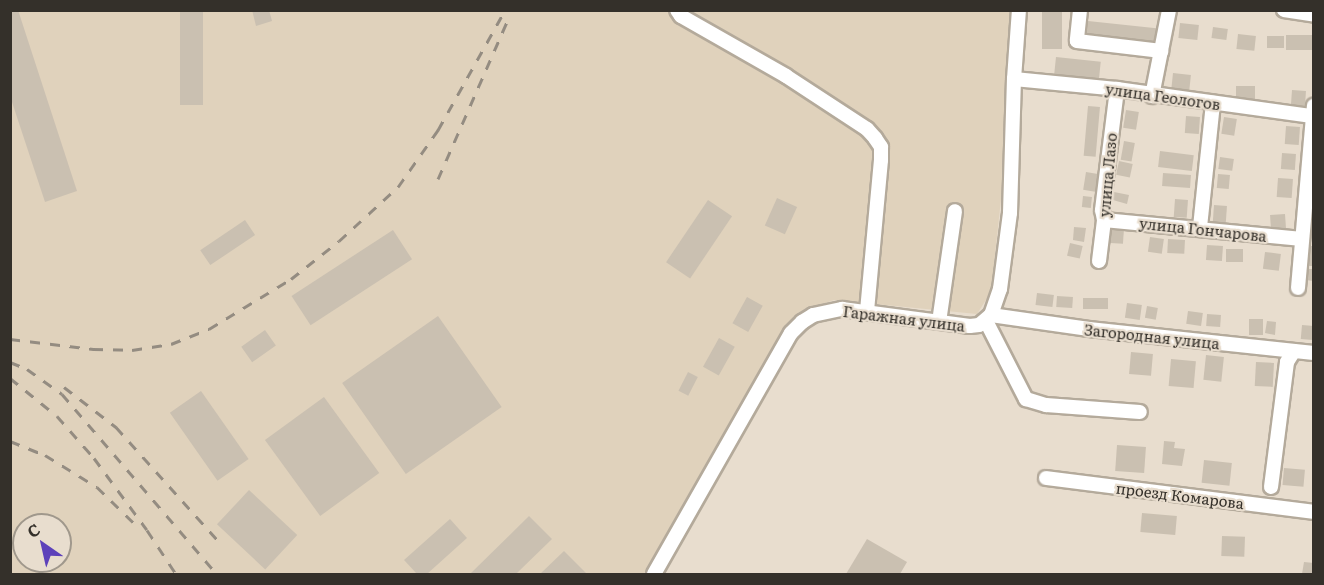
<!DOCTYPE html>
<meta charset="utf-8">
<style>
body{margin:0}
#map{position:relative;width:1324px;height:585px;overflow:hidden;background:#e8ddce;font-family:Literata,serif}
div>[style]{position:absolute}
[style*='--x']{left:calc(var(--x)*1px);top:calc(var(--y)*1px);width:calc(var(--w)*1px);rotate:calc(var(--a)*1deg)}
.built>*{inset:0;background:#e0d2bc}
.building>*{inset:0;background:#cac0b1;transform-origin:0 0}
.roads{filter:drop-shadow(2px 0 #b4aa9b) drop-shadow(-2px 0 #b4aa9b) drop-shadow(0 2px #b4aa9b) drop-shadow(0 -2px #b4aa9b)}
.minor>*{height:14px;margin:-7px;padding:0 7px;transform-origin:7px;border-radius:7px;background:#fff}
.rail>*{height:3px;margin-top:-1.5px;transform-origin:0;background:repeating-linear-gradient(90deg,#948c81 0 10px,transparent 0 20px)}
span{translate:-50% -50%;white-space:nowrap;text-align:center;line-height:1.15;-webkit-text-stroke:4.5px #e8ddce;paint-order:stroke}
.street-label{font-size:15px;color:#34302a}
.frame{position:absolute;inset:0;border:12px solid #34302a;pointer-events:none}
.north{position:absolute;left:12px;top:513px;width:60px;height:60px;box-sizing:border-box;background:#e8ddce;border:2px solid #a0988c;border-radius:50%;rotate:326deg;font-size:16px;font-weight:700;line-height:24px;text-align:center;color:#34302a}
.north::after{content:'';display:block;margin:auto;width:21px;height:27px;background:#5d41ba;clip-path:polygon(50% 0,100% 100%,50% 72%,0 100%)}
</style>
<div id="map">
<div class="built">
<i style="clip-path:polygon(evenodd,10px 11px,1026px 11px,1014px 79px,991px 292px,977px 314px,834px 300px,811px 308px,787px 325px,644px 574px,11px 574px,10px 11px,24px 525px,60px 525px,60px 561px,24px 561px,24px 525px)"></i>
</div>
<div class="building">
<i style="clip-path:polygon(10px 10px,18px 10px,77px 191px,45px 202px,10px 96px)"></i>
<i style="left:180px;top:10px;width:23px;height:95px"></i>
<i style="clip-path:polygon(252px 10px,269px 10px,272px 21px,256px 26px)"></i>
<i style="left:1042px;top:10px;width:20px;height:39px"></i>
<i style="left:1088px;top:21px;width:71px;height:17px;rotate:6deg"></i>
<i style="left:1180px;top:23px;width:19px;height:15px;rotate:6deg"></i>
<i style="left:1213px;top:27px;width:15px;height:11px;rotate:8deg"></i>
<i style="left:1238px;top:34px;width:18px;height:15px;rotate:6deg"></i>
<i style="left:1286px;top:35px;width:26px;height:15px"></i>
<i style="left:1267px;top:36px;width:17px;height:12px"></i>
<i style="left:1056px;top:57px;width:45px;height:20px;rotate:6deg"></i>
<i style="left:1173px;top:73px;width:18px;height:20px;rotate:6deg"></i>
<i style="left:1236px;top:86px;width:19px;height:14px"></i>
<i style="left:1292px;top:90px;width:14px;height:15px;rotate:4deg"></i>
<i style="left:1088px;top:106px;width:12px;height:50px;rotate:5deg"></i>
<i style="left:1126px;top:110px;width:13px;height:18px;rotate:9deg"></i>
<i style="left:1186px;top:116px;width:14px;height:17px;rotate:4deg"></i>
<i style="left:1224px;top:117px;width:13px;height:17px;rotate:9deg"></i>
<i style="left:1286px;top:126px;width:14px;height:18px;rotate:4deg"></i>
<i style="left:1124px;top:141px;width:11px;height:19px;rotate:10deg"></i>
<i style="left:1160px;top:151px;width:34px;height:16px;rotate:7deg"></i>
<i style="left:1282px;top:153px;width:14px;height:16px;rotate:4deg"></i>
<i style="left:1220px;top:157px;width:14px;height:12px;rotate:8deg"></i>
<i style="left:1119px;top:161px;width:14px;height:14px;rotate:12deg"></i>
<i style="left:1086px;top:172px;width:12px;height:18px;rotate:9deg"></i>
<i style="left:1163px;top:173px;width:28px;height:13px;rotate:4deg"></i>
<i style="left:1218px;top:174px;width:12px;height:14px;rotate:5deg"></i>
<i style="left:1278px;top:178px;width:15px;height:19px;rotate:4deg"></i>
<i style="clip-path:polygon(1114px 192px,1129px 195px,1127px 204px,1113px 200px)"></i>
<i style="left:1083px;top:196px;width:9px;height:11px;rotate:6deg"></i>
<i style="left:777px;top:198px;width:22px;height:30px;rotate:24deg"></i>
<i style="left:1175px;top:199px;width:13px;height:18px;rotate:4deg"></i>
<i style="left:708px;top:200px;width:29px;height:75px;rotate:34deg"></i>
<i style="left:1214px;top:205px;width:13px;height:17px;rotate:4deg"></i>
<i style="left:1285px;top:214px;width:15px;height:15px;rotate:86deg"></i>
<i style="clip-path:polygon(1312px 214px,1314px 214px,1314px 229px,1310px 228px)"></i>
<i style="left:245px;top:220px;width:18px;height:54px;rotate:56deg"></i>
<i style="clip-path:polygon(1074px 227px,1086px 228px,1084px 242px,1073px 240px)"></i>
<i style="left:1111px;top:228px;width:13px;height:15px;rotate:4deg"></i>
<i style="left:393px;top:230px;width:35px;height:121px;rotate:57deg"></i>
<i style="left:1150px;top:237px;width:14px;height:15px;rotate:8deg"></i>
<i style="left:1168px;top:239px;width:17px;height:14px;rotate:3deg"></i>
<i style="left:1070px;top:243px;width:13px;height:13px;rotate:13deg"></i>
<i style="left:1207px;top:245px;width:16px;height:15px;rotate:4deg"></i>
<i style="clip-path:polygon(1310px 246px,1314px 246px,1314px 266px,1309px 266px)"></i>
<i style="left:1226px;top:249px;width:17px;height:13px"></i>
<i style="left:1265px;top:252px;width:16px;height:17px;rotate:7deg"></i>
<i style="clip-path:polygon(1307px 269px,1314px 269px,1314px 281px,1305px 280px)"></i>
<i style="left:1037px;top:293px;width:17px;height:12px;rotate:7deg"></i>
<i style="left:1057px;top:296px;width:16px;height:11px;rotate:4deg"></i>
<i style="left:747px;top:297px;width:18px;height:30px;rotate:29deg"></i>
<i style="left:1083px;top:298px;width:25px;height:11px"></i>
<i style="left:1127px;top:303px;width:15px;height:15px;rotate:8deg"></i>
<i style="left:1147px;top:306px;width:11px;height:12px;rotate:10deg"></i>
<i style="left:1188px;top:311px;width:15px;height:13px;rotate:8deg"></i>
<i style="left:1207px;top:314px;width:14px;height:12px;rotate:4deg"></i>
<i style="left:438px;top:316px;width:111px;height:117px;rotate:55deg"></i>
<i style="left:1249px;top:319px;width:14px;height:16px"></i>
<i style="clip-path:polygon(1267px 321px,1276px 322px,1275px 335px,1265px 333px)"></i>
<i style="left:1302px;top:325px;width:12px;height:14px;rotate:5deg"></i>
<i style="left:265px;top:330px;width:19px;height:29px;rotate:55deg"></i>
<i style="left:719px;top:338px;width:18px;height:33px;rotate:29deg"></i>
<i style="left:1131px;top:352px;width:22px;height:22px;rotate:5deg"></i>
<i style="left:1206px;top:355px;width:18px;height:25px;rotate:6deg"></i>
<i style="left:1171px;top:359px;width:25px;height:27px;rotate:5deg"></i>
<i style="left:1256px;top:362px;width:18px;height:24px;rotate:3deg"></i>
<i style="left:688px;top:372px;width:11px;height:21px;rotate:27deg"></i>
<i style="left:201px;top:391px;width:83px;height:38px;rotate:55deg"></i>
<i style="left:324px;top:397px;width:94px;height:73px;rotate:54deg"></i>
<i style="clip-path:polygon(1164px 441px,1175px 442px,1174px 448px,1185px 449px,1182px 466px,1162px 464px)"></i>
<i style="left:1117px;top:445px;width:29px;height:26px;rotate:4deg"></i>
<i style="left:1204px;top:460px;width:28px;height:23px;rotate:6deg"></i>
<i style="left:1284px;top:468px;width:21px;height:17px;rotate:5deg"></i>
<i style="left:249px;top:490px;width:66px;height:47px;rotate:43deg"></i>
<i style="left:1142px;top:513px;width:35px;height:19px;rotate:5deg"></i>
<i style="clip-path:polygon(529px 516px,552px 539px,516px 574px,470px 574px)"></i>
<i style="clip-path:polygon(450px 519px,467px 538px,427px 574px,417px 574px,404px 560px)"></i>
<i style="left:1222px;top:536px;width:23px;height:20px;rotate:2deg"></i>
<i style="clip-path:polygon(867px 539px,907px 562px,900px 574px,846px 574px)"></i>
<i style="clip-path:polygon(564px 551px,587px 574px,540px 574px)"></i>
<i style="clip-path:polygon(1304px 562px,1314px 563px,1314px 574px,1302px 574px)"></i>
</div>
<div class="roads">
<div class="minor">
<i style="--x:677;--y:10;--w:7;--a:56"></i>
<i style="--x:681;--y:16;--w:121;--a:29.7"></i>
<i style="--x:786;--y:76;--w:97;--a:33.2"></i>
<i style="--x:867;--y:129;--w:12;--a:48"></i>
<i style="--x:875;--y:138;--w:11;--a:56"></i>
<i style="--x:881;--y:147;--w:13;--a:90"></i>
<i style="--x:881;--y:160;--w:152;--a:95.3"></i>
<i style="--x:1080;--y:10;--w:31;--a:96"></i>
<i style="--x:1077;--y:41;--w:85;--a:6.8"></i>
<i style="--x:1284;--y:10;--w:30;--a:9"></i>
<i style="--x:1014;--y:79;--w:103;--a:5.5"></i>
<i style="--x:1117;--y:89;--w:197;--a:7.9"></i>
<i style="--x:1152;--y:96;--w:88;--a:-78.8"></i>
<i style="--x:1104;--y:220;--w:199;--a:5.5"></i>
<i style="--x:1200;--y:227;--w:125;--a:-84"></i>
<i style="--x:1099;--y:261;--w:41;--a:-83"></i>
<i style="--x:1104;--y:220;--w:10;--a:-101"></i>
<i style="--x:1102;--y:210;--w:122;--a:-82.9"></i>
<i style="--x:1298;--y:288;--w:183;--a:-85"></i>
<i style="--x:991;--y:315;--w:99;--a:8.1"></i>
<i style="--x:1089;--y:329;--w:226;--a:6.1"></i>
<i style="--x:986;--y:321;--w:88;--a:62.9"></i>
<i style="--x:1026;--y:399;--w:21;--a:17"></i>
<i style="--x:1046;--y:405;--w:94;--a:4.3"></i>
<i style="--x:939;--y:322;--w:112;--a:-81.8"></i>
<i style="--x:1046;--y:478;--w:270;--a:7.2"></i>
<i style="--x:1271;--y:487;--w:126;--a:-82.7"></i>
<i style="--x:1287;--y:362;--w:13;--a:-58"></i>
<i style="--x:654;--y:574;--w:277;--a:-60.4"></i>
<i style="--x:791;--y:333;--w:16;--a:-45"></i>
<i style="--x:802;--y:322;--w:13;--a:-32"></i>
<i style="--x:813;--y:315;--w:30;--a:-12"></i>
<i style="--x:842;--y:309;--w:129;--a:7.6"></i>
<i style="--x:970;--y:326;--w:9;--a:-6"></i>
<i style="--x:979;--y:325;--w:16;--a:-40"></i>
<i style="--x:991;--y:315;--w:28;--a:-71"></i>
<i style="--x:1000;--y:289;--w:77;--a:-82.5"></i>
<i style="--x:1010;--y:213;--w:134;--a:-88.3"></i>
<i style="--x:1014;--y:79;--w:69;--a:-85.9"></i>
</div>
</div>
<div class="rail">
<i style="--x:438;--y:179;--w:171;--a:-66.3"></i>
<i style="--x:10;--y:339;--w:84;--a:6.9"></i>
<i style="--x:93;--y:349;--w:39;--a:1"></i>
<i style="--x:132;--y:350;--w:39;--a:-9"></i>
<i style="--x:171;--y:344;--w:41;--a:-21.5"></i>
<i style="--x:209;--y:329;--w:96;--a:-31.4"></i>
<i style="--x:291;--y:279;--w:61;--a:-38.4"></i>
<i style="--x:339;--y:241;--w:80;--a:-42.5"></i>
<i style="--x:398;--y:187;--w:70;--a:-54.9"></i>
<i style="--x:438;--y:130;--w:137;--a:-60.8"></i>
<i style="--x:10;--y:362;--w:18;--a:22"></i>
<i style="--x:27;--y:369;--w:43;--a:35.5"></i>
<i style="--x:62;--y:394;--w:238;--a:49.3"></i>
<i style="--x:10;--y:378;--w:60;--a:39"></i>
<i style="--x:57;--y:416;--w:56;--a:48.6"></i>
<i style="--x:94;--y:458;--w:89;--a:53.6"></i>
<i style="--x:147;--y:530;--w:53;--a:56.6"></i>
<i style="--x:64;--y:387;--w:66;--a:37.6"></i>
<i style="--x:116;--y:427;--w:156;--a:48.1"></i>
<i style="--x:10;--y:441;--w:38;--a:22"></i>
<i style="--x:45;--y:455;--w:61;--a:31.6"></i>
<i style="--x:97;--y:487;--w:54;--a:44.3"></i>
</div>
<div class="street-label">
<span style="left:1163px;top:96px;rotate:8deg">улица Геологов</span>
<span style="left:1107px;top:175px;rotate:-85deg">улица Лазо</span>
<span style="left:1203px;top:229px;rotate:6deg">улица Гончарова</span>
<span style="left:904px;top:318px;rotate:7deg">Гаражная улица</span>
<span style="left:1152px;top:336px;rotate:6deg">Загородная улица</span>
<span style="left:1180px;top:495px;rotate:7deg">проезд Комарова</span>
</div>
<div class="frame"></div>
<div class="north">С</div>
</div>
